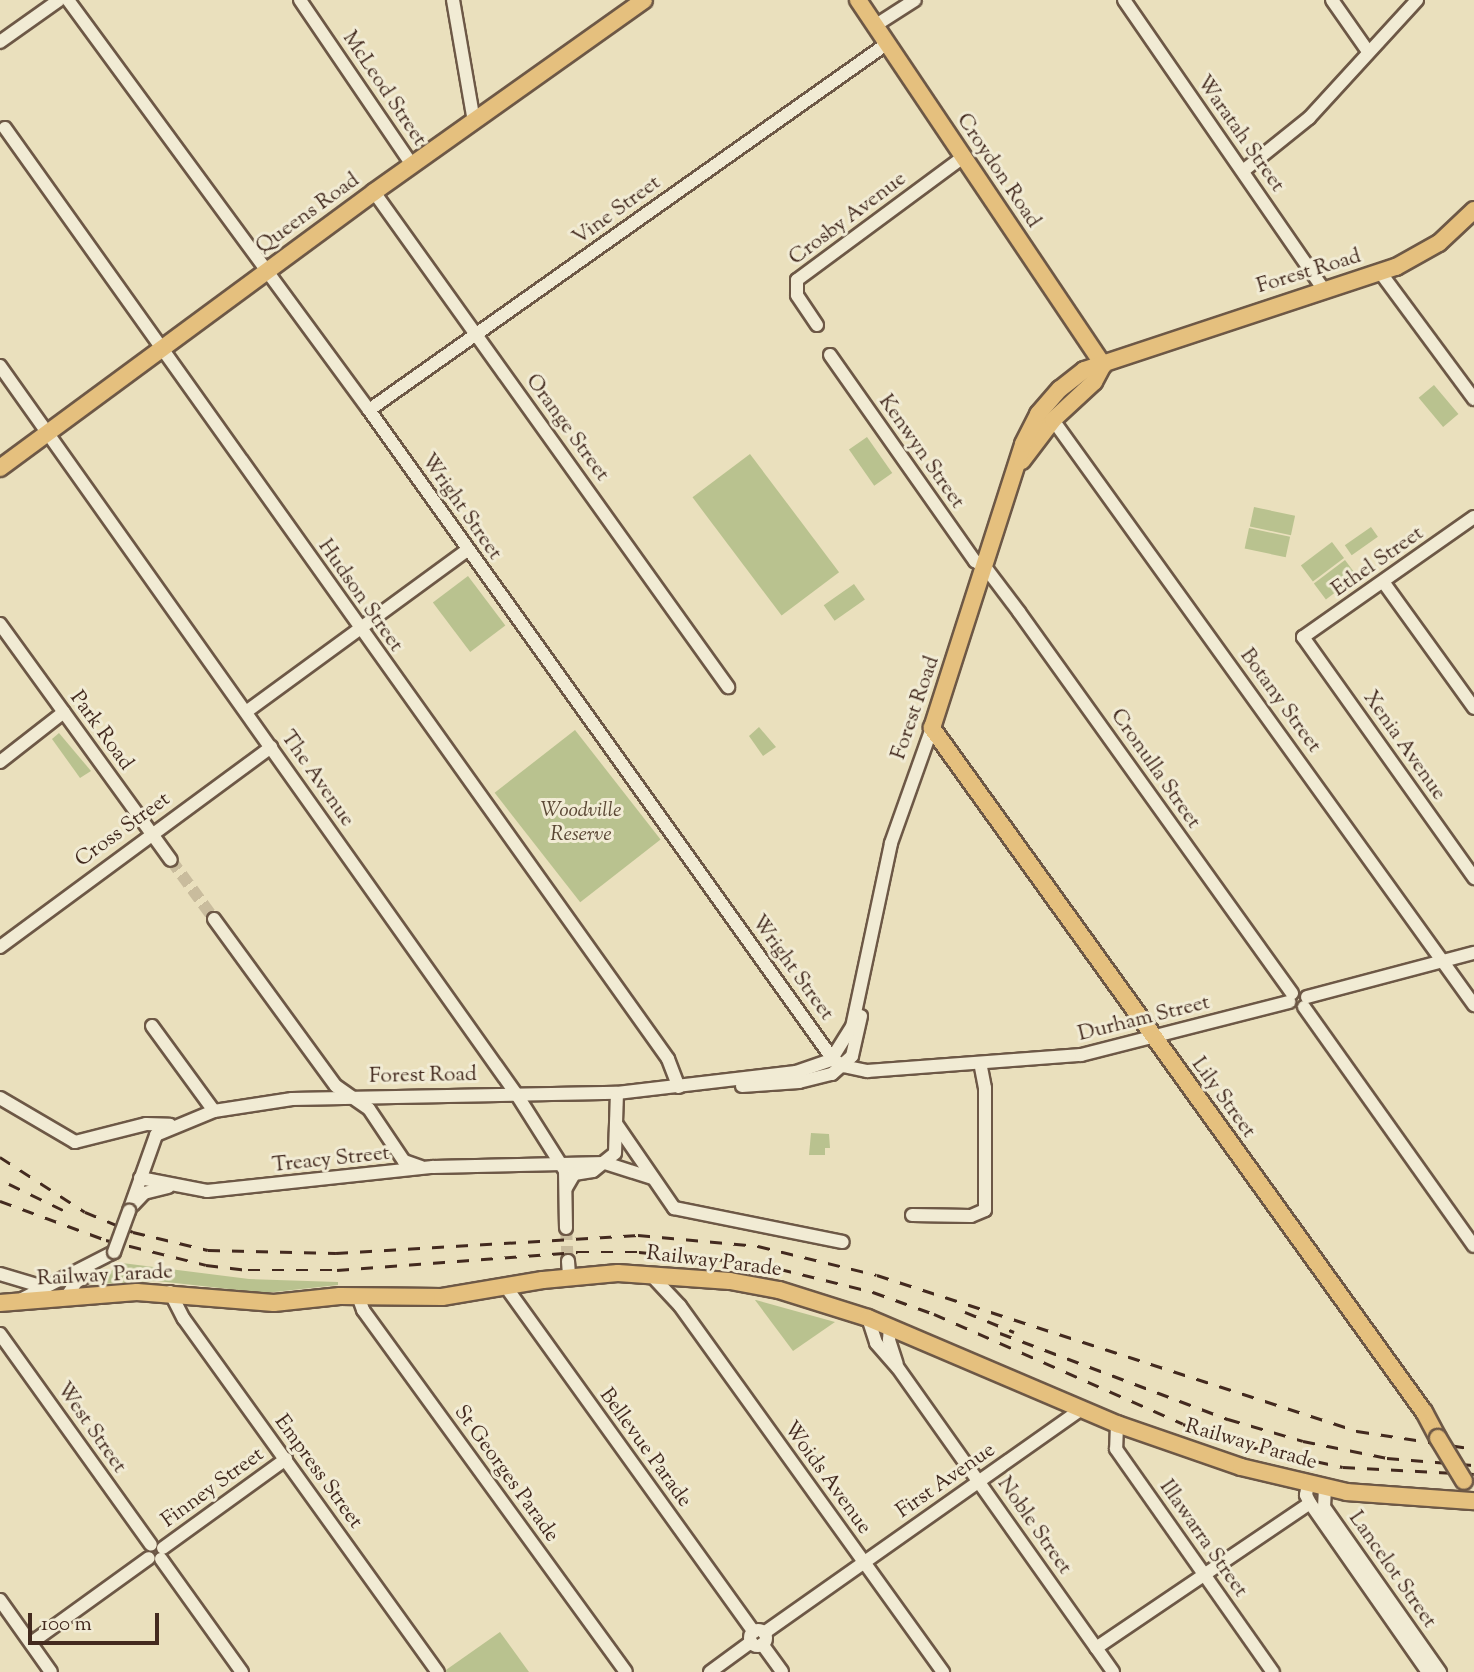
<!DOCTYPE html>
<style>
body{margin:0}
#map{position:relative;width:1474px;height:1672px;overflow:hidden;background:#eae0bd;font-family:"Sorts Mill Goudy",serif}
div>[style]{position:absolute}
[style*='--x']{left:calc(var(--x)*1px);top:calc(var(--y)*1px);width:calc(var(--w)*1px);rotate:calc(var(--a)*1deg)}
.green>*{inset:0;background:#b9c28f;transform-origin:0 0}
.minor-tunnel>*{height:12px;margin-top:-6px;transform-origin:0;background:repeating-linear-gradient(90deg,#c9bc9d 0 12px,transparent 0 18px)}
.roads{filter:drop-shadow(2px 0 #6d5846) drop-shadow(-2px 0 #6d5846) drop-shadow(0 2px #6d5846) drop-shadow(0 -2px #6d5846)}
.minor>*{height:12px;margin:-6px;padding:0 6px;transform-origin:6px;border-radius:6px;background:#f1ebd4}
.minor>.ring{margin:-6px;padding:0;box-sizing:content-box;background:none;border:12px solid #f1ebd4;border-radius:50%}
.major>*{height:16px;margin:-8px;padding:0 8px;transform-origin:8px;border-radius:8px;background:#e5c07e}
.rail>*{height:2.5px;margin-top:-1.25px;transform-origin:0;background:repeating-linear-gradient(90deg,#432a1f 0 12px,transparent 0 24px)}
.bridges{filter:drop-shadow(2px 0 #6d5846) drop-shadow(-2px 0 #6d5846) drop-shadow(0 2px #6d5846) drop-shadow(0 -2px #6d5846)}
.minor-bridge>*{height:12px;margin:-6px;padding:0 6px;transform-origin:6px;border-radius:6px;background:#f1ebd4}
.major-bridge>*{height:16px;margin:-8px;padding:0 8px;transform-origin:8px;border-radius:8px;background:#e5c07e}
span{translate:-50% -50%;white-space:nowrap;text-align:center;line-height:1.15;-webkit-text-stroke:6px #f1ebd4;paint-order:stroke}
.street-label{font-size:21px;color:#432a1f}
.park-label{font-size:21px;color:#5b4835;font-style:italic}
.scale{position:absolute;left:28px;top:1613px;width:131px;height:32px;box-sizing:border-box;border:4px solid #432a1f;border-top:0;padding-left:9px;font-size:21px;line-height:24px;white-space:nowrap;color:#432a1f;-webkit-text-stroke:5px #f1ebd4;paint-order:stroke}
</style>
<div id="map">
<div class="green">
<i style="left:1434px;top:385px;width:38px;height:20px;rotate:50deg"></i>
<i style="left:867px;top:437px;width:44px;height:22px;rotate:55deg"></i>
<i style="left:750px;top:454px;width:148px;height:72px;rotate:53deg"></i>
<i style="left:1254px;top:507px;width:42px;height:20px;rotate:12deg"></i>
<i style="left:1371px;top:527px;width:12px;height:32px;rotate:55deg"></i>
<i style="left:1249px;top:528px;width:42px;height:21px;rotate:12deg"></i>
<i style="left:1332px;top:542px;width:20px;height:39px;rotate:53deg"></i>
<i style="left:1345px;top:560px;width:20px;height:39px;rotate:53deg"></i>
<i style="left:468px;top:576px;width:62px;height:44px;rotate:53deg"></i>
<i style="left:854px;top:584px;width:19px;height:37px;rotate:55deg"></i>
<i style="clip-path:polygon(759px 727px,776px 747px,763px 756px,749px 736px)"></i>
<i style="left:575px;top:730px;width:139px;height:102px;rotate:52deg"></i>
<i style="clip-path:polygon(59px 733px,91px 771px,80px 778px,52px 739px)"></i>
<i style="clip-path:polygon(811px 1133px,829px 1134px,830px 1148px,825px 1148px,825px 1155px,809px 1155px)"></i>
<i style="clip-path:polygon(122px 1263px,249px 1279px,338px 1282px,338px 1285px,265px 1293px,157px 1281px,81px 1285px,103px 1277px)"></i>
<i style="clip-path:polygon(755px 1300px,756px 1300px,835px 1322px,793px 1351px)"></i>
<i style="clip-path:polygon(500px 1632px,529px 1672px,443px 1672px)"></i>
</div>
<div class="minor-tunnel">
<i style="--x:171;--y:860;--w:73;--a:53.9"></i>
<i style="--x:566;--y:1228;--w:33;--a:87"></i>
</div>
<div class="roads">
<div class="minor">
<i style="--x:68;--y:0;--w:509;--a:53.72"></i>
<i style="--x:369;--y:410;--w:796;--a:54.45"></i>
<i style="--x:832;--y:1058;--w:14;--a:36"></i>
<i style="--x:843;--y:1066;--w:25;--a:12"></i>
<i style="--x:867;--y:1071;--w:215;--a:-4.3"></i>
<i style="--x:1081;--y:1055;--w:215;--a:-14.3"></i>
<i style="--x:300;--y:0;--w:199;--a:55.8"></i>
<i style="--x:453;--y:0;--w:123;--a:80.2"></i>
<i style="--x:1124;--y:0;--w:352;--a:55.4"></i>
<i style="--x:1332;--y:0;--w:61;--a:55"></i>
<i style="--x:876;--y:25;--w:46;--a:-32.7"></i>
<i style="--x:0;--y:42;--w:72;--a:-35.4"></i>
<i style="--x:5;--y:128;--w:1143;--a:54.54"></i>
<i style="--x:668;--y:1059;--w:30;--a:69"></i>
<i style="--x:1243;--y:171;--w:85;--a:-38.8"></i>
<i style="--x:1309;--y:118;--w:160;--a:-47.5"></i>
<i style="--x:374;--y:192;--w:609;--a:54.43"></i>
<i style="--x:1380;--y:272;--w:158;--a:53.5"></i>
<i style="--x:817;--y:325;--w:36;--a:-124"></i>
<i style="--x:797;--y:295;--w:15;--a:-90"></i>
<i style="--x:797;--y:280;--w:207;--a:-36.5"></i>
<i style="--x:830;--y:355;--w:252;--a:54.9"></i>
<i style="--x:975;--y:561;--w:12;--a:31"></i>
<i style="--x:985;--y:567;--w:56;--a:52.9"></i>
<i style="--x:1019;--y:612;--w:469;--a:54.4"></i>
<i style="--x:0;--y:366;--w:894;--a:54.66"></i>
<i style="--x:517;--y:1095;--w:90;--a:57.7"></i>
<i style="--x:565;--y:1171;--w:57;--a:89"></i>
<i style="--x:369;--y:410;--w:636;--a:-35.27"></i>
<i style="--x:1053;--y:420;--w:721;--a:54.26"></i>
<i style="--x:1474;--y:517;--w:209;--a:144.9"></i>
<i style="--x:1303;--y:637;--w:296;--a:54.6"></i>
<i style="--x:1384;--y:583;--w:154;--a:54.2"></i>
<i style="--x:0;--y:624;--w:291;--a:54.1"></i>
<i style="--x:246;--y:712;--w:274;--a:-36.2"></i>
<i style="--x:0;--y:762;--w:81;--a:-38"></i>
<i style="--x:214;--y:919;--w:207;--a:53.9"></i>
<i style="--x:336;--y:1086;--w:40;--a:34.9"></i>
<i style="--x:369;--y:1109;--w:63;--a:56.1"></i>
<i style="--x:404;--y:1161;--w:18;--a:19"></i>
<i style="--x:0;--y:947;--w:337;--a:-36.4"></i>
<i style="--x:1307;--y:997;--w:173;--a:-14.8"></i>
<i style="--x:1304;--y:1007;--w:293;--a:54.6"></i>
<i style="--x:152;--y:1026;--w:105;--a:53.9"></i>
<i style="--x:742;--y:1086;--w:57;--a:-4"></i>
<i style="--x:799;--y:1082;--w:34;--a:-14"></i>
<i style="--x:832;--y:1074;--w:27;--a:-42"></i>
<i style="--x:852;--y:1056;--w:41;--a:-77.3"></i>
<i style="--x:0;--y:1098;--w:87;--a:30.4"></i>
<i style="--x:75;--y:1142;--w:73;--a:-14.2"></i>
<i style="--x:146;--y:1124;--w:24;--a:2"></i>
<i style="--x:617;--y:1125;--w:101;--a:55.5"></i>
<i style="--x:674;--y:1208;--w:172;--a:11.4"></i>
<i style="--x:140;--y:1178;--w:68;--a:11"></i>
<i style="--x:207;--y:1191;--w:227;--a:-6.1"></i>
<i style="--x:433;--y:1167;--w:172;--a:-1.3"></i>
<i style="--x:605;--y:1163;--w:49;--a:17.7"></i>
<i style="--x:566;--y:1188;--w:16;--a:-60"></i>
<i style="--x:574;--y:1174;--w:19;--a:-9"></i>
<i style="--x:593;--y:1171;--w:28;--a:-39"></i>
<i style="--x:615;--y:1153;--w:60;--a:-88.1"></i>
<i style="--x:133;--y:1205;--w:16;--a:-47"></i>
<i style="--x:144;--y:1193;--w:25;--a:-14"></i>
<i style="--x:129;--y:1211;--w:81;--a:-70.4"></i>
<i style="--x:156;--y:1135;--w:63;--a:-22.5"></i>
<i style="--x:214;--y:1111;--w:79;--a:-8.7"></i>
<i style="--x:292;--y:1099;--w:325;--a:-1.1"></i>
<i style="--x:617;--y:1093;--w:180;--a:-6.7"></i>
<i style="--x:796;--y:1072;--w:37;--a:-19"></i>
<i style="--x:831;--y:1060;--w:39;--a:-58"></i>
<i style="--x:852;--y:1027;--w:188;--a:-78"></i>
<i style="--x:891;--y:843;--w:122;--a:-70.4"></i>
<i style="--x:912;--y:1215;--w:59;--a:1"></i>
<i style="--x:971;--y:1216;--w:15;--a:-23"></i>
<i style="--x:985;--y:1210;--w:122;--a:-90"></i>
<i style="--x:985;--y:1088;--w:25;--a:-101"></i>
<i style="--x:568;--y:1261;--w:15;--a:86"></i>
<i style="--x:0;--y:1274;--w:42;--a:16.7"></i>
<i style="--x:651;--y:1275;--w:42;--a:46.9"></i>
<i style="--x:680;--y:1306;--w:451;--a:54.3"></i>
<i style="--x:506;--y:1287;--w:425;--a:54.3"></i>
<i style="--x:170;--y:1292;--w:30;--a:63"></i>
<i style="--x:184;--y:1319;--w:435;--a:54.3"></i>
<i style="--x:67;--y:1296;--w:17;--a:-57"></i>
<i style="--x:76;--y:1282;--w:17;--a:-31"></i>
<i style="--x:358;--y:1296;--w:15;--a:70"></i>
<i style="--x:363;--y:1310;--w:447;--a:54"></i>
<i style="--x:18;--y:1301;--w:108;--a:-27"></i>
<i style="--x:868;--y:1318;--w:26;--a:72"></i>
<i style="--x:876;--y:1343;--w:33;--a:49"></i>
<i style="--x:898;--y:1368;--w:372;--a:54.7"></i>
<i style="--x:890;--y:1326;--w:14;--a:94"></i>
<i style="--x:889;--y:1340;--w:25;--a:72"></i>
<i style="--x:0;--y:1334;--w:259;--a:54.4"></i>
<i style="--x:1117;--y:1424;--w:25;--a:92"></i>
<i style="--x:1116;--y:1449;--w:273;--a:54.9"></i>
<i style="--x:1325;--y:1488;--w:19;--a:93"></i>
<i style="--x:1324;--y:1507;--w:202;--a:54.9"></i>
<i style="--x:1310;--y:1503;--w:206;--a:55.1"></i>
<i style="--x:163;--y:1548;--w:152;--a:-35.9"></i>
<i style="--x:161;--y:1559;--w:139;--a:54.4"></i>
<i style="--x:0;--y:1600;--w:88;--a:54.7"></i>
<i class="ring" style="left:750px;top:1630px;width:4px;height:4px"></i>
<i style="--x:764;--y:1633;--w:388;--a:-35.2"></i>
<i style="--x:31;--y:1643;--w:145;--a:-35.8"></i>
<i style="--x:762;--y:1644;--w:34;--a:54"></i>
<i style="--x:1096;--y:1648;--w:258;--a:-34.1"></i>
<i style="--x:1310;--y:1503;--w:9;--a:-117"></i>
<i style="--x:1306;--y:1495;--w:11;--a:-80"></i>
<i style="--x:710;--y:1672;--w:51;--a:-36.2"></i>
</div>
<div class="major">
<i style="--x:858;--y:0;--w:440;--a:56.1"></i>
<i style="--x:1022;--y:461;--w:51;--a:-52.9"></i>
<i style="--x:1053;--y:420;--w:56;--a:-42.8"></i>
<i style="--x:1094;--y:382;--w:19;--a:-62"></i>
<i style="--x:0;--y:468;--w:465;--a:-36.4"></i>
<i style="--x:374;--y:192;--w:331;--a:-35.4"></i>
<i style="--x:0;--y:1303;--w:137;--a:-4.6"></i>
<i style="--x:137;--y:1292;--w:137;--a:4.6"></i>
<i style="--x:274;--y:1303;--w:66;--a:-6.1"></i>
<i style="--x:340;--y:1296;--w:102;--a:0.6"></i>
<i style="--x:442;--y:1297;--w:102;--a:-9.6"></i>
<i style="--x:543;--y:1280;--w:75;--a:-5.3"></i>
<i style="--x:618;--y:1273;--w:112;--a:4.1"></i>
<i style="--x:730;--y:1281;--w:50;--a:10.4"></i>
<i style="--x:779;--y:1290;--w:93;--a:17.5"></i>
<i style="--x:868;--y:1318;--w:271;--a:23.1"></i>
<i style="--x:1117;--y:1424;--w:131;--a:19.1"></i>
<i style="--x:1241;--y:1467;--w:109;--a:13.3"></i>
<i style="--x:1347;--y:1492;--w:127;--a:4.1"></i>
<i style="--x:1438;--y:1438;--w:30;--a:-118"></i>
<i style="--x:1424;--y:1412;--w:843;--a:-125.73"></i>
<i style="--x:932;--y:728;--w:298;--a:-72.2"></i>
<i style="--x:1023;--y:444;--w:34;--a:-63"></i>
<i style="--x:1038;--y:414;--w:33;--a:-49"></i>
<i style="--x:1060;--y:389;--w:31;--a:-38"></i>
<i style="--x:1084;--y:370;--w:329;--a:-18.3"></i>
<i style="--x:1396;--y:267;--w:49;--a:-29.2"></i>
<i style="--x:1439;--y:243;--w:48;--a:-43.3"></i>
</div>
</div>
<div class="rail">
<i style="--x:0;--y:1157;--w:101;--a:32.9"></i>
<i style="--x:85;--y:1212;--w:52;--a:22.6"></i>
<i style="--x:133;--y:1232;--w:77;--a:13.5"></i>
<i style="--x:208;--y:1250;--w:128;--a:1.3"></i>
<i style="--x:336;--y:1253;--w:303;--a:-3.4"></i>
<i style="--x:638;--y:1235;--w:121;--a:5.2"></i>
<i style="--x:758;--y:1246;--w:122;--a:13.7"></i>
<i style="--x:877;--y:1275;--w:505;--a:18"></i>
<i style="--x:1357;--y:1431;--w:118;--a:8.7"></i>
<i style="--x:9;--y:1184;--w:60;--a:25.7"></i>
<i style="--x:0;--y:1201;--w:113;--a:20.2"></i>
<i style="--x:106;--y:1240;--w:103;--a:14"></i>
<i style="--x:206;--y:1265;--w:42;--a:6.8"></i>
<i style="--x:248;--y:1270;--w:89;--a:0"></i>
<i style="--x:337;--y:1270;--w:241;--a:-4.3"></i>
<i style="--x:577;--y:1252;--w:62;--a:0"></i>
<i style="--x:639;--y:1252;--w:118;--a:5.4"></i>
<i style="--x:756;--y:1263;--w:121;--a:13.9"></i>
<i style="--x:873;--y:1292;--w:65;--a:19.8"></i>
<i style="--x:934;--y:1314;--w:272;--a:23.8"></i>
<i style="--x:1183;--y:1424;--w:67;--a:19.2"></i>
<i style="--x:1246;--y:1446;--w:99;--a:12.2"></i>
<i style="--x:1343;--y:1467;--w:131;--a:3.1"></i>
<i style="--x:965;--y:1312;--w:53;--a:22.2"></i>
<i style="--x:1000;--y:1333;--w:244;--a:20.7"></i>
<i style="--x:1228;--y:1419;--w:78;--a:16.3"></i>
<i style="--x:1303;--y:1441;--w:86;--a:11.4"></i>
<i style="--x:1387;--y:1458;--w:86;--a:4.7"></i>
</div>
<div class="bridges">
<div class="minor-bridge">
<i style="--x:114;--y:1252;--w:44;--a:-69.9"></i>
</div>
<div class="major-bridge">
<i style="--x:1438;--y:1438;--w:50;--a:58.8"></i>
</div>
</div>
<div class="street-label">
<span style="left:384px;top:89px;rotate:56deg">McLeod Street</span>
<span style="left:1240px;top:134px;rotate:55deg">Waratah Street</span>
<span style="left:998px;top:171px;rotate:56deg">Croydon Road</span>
<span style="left:617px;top:211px;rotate:-36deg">Vine Street</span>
<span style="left:308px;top:214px;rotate:-36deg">Queens Road</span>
<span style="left:848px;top:219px;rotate:-37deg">Crosby Avenue</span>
<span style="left:1309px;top:272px;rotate:-17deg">Forest Road</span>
<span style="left:567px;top:428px;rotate:54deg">Orange Street</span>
<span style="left:921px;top:452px;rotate:55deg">Kenwyn Street</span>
<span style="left:461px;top:507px;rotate:55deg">Wright Street</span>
<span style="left:1378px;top:562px;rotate:-35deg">Ethel Street</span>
<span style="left:360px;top:596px;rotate:55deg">Hudson Street</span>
<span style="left:1280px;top:701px;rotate:54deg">Botany Street</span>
<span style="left:916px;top:708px;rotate:-71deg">Forest Road</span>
<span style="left:101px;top:731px;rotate:54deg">Park Road</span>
<span style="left:1404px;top:746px;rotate:55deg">Xenia Avenue</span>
<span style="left:1155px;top:769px;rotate:55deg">Cronulla Street</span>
<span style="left:317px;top:779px;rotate:55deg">The Avenue</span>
<span style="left:123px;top:830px;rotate:-36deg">Cross Street</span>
<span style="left:792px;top:968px;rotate:54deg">Wright Street</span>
<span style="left:1144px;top:1019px;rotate:-14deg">Durham Street</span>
<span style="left:423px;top:1076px;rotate:-1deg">Forest Road</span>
<span style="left:1223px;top:1098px;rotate:54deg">Lily Street</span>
<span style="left:331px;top:1160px;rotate:-6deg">Treacy Street</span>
<span style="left:714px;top:1262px;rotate:7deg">Railway Parade</span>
<span style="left:105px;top:1276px;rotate:-3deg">Railway Parade</span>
<span style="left:91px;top:1428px;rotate:55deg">West Street</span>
<span style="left:1251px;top:1445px;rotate:16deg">Railway Parade</span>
<span style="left:645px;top:1448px;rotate:54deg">Bellevue Parade</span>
<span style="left:318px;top:1472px;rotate:54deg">Empress Street</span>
<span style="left:506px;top:1474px;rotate:54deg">St Georges Parade</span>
<span style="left:827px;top:1478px;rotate:54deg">Woids Avenue</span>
<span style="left:946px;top:1481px;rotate:-35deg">First Avenue</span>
<span style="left:213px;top:1488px;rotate:-36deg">Finney Street</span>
<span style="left:1034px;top:1526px;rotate:55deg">Noble Street</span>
<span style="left:1203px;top:1539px;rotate:55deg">Illawarra Street</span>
<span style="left:1392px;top:1570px;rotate:55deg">Lancelot Street</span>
</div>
<div class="park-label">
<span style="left:581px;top:823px">Woodville<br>Reserve</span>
</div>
<div class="scale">100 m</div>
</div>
